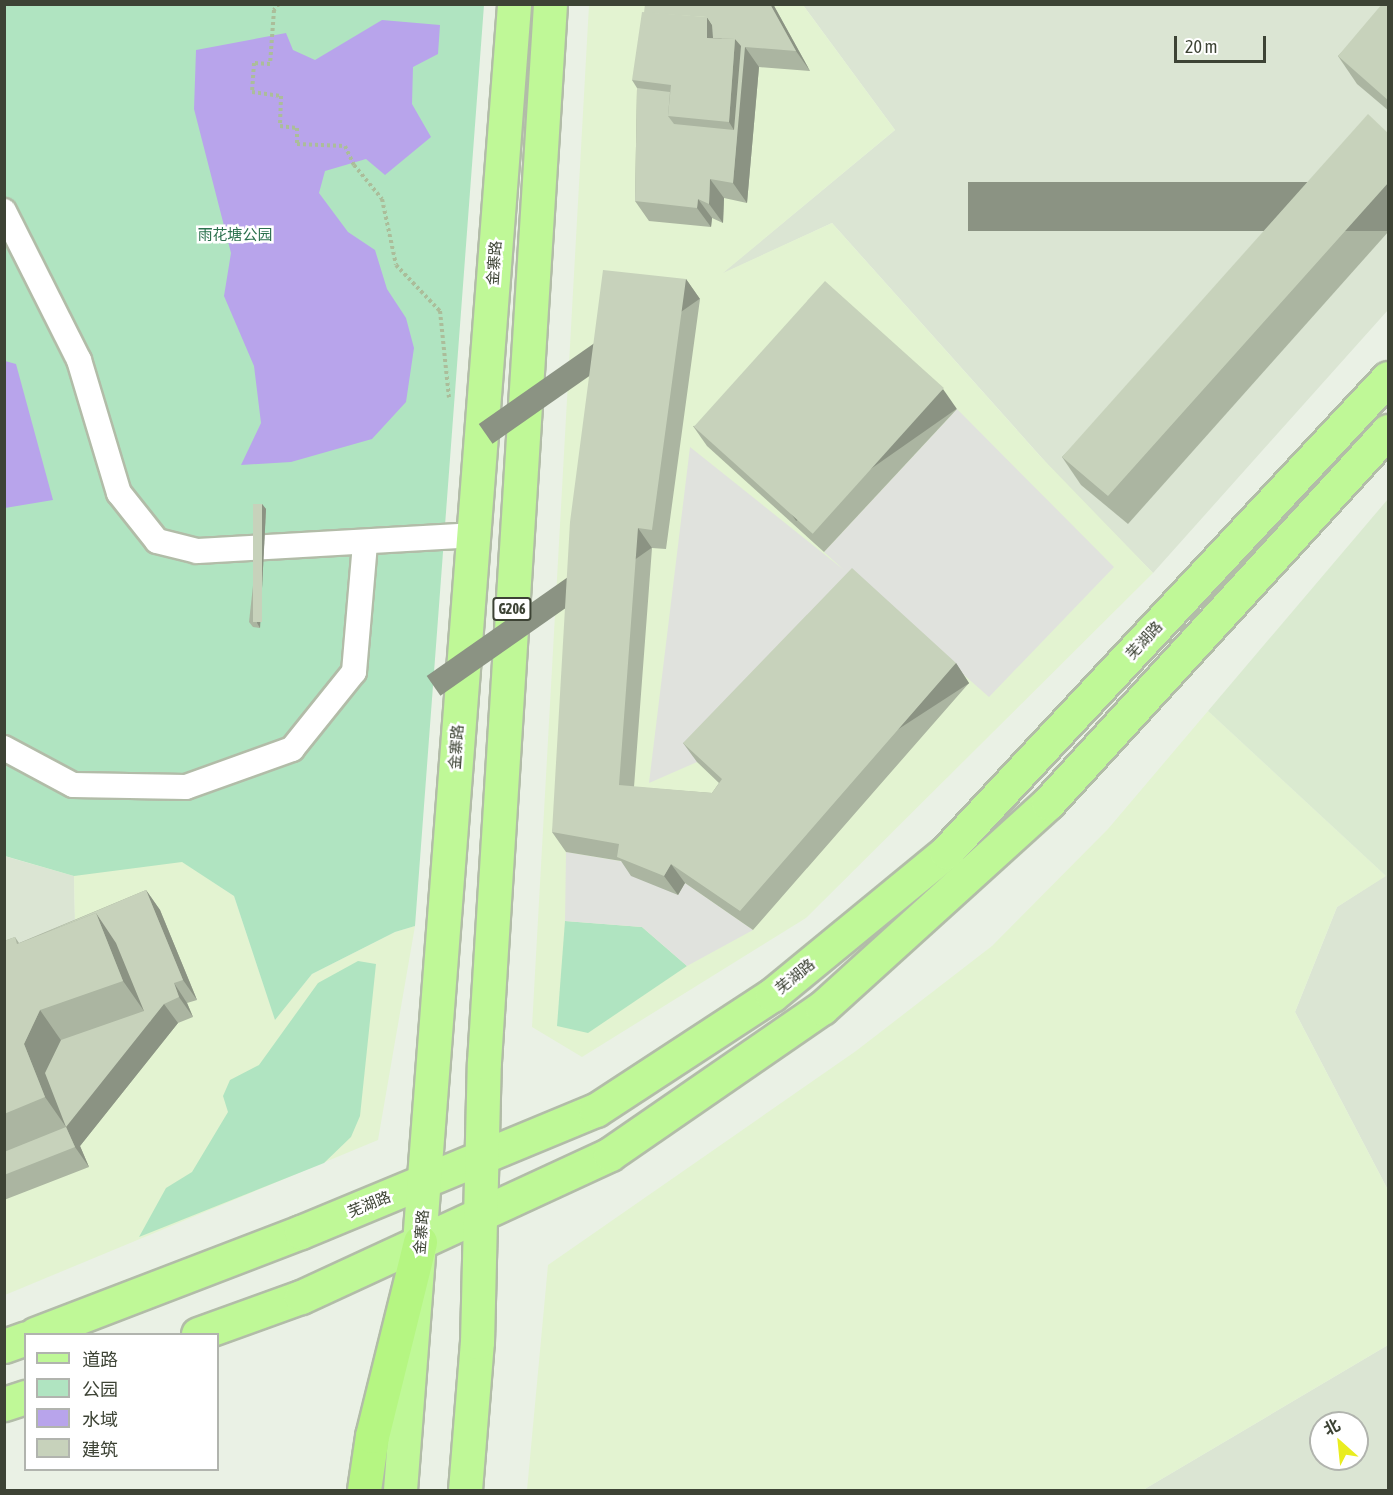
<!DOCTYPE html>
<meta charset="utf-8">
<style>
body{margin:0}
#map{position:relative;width:1393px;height:1495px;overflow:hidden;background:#eaf1e5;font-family:"Asap Condensed","Noto Sans SC",sans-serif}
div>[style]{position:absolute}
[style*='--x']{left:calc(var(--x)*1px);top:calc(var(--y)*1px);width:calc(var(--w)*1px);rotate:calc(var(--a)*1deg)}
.residential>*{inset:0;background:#dbe5d3}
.commercial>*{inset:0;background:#e3f3d1}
.education>*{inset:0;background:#daead0}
.green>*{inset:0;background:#b0e4c1}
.parking>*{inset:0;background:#e0e2dd}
.water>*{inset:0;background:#b8a4eb}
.path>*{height:4px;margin-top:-2px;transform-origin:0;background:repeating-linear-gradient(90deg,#abbd9a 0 3px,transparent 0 6px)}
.roads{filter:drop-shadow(2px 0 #b2bca8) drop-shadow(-2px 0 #b2bca8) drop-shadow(0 2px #b2bca8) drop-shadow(0 -2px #b2bca8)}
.minor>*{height:24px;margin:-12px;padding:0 12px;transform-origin:12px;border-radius:12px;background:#fff}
.primary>*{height:33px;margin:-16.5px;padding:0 16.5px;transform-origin:16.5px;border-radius:16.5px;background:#bff897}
.trunk>*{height:33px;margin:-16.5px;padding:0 16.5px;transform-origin:16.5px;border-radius:16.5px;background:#b5f682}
.wall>*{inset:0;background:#abb5a1}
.shaded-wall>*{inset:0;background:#8b9383;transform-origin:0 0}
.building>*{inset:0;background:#c7d2bb;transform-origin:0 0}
span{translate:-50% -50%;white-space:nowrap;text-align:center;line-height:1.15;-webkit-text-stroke:5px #fff;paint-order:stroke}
.shield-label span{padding:2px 4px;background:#fff;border:2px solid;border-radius:4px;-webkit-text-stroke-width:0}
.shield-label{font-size:14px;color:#3d4335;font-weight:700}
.park-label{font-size:15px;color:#2c714e}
.street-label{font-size:15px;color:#3d4335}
.frame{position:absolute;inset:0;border:6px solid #3d4335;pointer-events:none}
.legend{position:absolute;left:24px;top:1333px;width:195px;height:138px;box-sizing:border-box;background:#fff;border:2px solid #b1b4ae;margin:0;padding:8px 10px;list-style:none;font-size:18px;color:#3d4335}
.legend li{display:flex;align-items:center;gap:12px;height:30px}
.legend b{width:30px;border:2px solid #b1b4ae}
.north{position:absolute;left:1309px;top:1411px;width:60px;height:60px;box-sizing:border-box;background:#fff;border:2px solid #b1b4ae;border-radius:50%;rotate:333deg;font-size:16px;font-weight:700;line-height:24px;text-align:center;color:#3d4335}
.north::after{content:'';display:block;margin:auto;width:21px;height:27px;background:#e9ed20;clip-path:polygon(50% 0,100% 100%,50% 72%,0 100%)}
.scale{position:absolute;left:1174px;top:36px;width:92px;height:27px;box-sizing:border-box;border:3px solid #3d4335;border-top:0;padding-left:8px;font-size:18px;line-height:21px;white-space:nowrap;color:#3d4335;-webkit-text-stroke:4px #fff;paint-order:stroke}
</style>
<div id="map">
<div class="residential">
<i style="clip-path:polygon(803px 5px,1388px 5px,1388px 310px,1153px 573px,1059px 477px,832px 223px,720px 275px,895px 130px)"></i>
<i style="clip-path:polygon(4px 856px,74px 876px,75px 923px,4px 960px)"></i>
<i style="clip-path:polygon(1388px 874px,1388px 1190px,1295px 1012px,1337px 907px)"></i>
<i style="clip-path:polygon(evenodd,1388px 1345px,1388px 1490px,1143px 1490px,1388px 1345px,1321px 1423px,1357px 1423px,1357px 1459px,1321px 1459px,1321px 1423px)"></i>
</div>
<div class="commercial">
<i style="clip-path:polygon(5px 5px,183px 862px,234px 896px,275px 1019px,312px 974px,395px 932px,415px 926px,378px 1140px,5px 1295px,5px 960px,75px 922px,74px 876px,5px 856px)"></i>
<i style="clip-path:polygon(589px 5px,803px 5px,895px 130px,723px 273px,832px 223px,1040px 456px,1153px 573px,806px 918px,582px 1057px,532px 1027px)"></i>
<i style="clip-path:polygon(1208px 711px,1386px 876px,1337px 907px,1295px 1012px,1388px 1190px,1388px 1345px,1143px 1490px,527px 1490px,548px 1265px,856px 1051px,992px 946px,1108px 829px)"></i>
</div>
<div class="education">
<i style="clip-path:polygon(1388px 499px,1388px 874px,1386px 876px,1208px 711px)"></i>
</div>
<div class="green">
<i style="clip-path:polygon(4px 5px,484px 5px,415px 926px,395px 932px,312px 974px,275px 1020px,234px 896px,182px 862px,74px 876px,5px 856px)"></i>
<i style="clip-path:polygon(565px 921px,642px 927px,687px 966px,588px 1033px,557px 1026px)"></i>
<i style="clip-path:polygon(358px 961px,376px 964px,360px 1116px,351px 1137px,324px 1163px,139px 1237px,166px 1188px,192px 1172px,228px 1112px,223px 1096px,230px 1080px,259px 1065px,318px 983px)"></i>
</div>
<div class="parking">
<i style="clip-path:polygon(957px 409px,1114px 567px,989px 697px,865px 588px,697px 762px,649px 783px,690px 447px,844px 570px,824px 552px)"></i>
<i style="clip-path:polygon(566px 852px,632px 863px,678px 895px,685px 883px,753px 930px,687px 966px,642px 927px,565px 921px)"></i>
</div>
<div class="water">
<i style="clip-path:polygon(382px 20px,440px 25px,438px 54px,413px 67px,412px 104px,431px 137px,385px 175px,366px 159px,325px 171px,319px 193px,348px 232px,375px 250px,387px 289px,406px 318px,414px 348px,406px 402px,372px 439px,291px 462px,241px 465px,261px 423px,254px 366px,224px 296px,231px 253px,194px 109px,196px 50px,286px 33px,293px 50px,315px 60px)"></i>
<i style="clip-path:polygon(5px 361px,16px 364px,53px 500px,5px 508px)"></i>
</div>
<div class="path">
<i style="--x:279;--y:4;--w:8;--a:130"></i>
<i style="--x:274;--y:10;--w:54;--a:94.2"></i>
<i style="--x:270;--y:64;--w:16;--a:-176"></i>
<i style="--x:254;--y:63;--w:29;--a:94"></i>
<i style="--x:252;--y:92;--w:29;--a:8"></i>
<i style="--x:281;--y:96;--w:30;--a:92"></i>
<i style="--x:280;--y:126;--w:17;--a:7"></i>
<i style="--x:297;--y:128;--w:16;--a:90"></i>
<i style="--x:297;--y:144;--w:48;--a:2.4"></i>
<i style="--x:345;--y:146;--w:21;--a:65"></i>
<i style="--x:354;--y:165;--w:44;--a:50.5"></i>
<i style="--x:382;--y:199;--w:67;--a:78"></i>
<i style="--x:396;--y:265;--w:64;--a:46.3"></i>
<i style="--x:440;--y:311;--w:87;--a:84.1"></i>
</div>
<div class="roads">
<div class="minor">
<i style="--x:4;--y:211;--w:167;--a:63.3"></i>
<i style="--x:79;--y:360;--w:139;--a:73.3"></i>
<i style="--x:119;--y:493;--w:61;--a:51.6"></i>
<i style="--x:157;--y:541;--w:41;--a:14"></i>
<i style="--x:197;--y:551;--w:276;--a:-3.3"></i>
<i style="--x:4;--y:748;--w:78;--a:28.2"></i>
<i style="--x:73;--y:785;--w:113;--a:1"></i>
<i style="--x:186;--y:787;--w:113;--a:-19.7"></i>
<i style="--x:292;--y:749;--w:99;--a:-51.2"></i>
<i style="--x:354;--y:672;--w:129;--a:-85.1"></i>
</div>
<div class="primary">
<i style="--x:35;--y:1334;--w:285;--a:-21"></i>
<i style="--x:301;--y:1232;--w:319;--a:-22.5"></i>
<i style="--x:596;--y:1110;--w:210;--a:-33.2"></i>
<i style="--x:772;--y:995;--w:225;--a:-39.4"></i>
<i style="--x:946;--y:852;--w:648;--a:-47"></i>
<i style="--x:198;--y:1334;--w:109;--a:-19.8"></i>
<i style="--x:301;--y:1297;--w:340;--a:-24.8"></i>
<i style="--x:610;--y:1154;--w:257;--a:-34.6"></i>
<i style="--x:822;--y:1008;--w:305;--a:-42.2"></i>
<i style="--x:1048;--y:803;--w:504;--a:-47.57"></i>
<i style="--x:4;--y:1346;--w:23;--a:-20"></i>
<i style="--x:4;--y:1404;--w:23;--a:-18"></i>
<i style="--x:400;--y:1490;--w:1490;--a:-85.61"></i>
<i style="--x:465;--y:1490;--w:148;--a:-85.4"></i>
<i style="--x:477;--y:1342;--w:280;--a:-88.6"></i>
<i style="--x:484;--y:1062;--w:1060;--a:-86.43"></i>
</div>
<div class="trunk">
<i style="--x:364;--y:1490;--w:55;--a:-81.6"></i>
<i style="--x:372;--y:1436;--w:200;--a:-76.1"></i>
</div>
</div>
<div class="wall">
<i style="clip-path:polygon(773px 4px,810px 71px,759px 67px,747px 203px,724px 198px,723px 223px,712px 218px,711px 227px,649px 221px,635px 201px,637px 88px,632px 80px)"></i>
<i style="clip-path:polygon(1389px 4px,1389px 111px,1357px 84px,1338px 56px)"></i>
<i style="clip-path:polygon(1389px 134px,1389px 231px,1128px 524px,1081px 485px,1062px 457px)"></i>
<i style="clip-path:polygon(686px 279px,700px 299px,666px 549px,652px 548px,634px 787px,712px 793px,719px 783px,697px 762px,683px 743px,956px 663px,969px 683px,753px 930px,685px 883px,678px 895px,631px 876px,621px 861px,566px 852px,552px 832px)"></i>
<i style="clip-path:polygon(957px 409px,824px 552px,707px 446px,693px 426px)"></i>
<i style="clip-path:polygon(262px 504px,266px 509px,260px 628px,253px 627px,249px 622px)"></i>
<i style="clip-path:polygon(146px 890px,160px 910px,197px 1000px,187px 1003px,193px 1017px,178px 1023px,80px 1146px,89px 1167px,4px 1200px,4px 941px,15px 937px,19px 943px)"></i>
</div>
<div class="shaded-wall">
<i style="clip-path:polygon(770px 4px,773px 4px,810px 71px,796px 51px)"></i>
<i style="clip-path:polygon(707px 17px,726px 45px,707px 38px)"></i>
<i style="clip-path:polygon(735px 39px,745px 47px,759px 67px,747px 203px,733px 183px,737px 135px,729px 122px)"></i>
<i style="clip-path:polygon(710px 179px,724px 198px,723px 223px,709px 204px)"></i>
<i style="left:1389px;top:182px;width:49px;height:421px;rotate:90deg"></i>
<i style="clip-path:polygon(698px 199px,712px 218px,711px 227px,697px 208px)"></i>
<i style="left:686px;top:279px;width:24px;height:253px;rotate:55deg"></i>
<i style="left:943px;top:389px;width:24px;height:196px;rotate:55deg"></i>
<i style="clip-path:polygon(262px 504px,266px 509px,260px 628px,257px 623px)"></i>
<i style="left:638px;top:528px;width:24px;height:258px;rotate:55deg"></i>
<i style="left:956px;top:663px;width:24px;height:329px;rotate:57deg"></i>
<i style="clip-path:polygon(671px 864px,685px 883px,678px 895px,664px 876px)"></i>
<i style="clip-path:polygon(146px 890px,160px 910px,197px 1000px,183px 980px)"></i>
<i style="clip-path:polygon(96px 913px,164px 1004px,178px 1023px,80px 1146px,89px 1167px,75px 1147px,66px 1127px,45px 1097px,24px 1044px,40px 1010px,74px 1059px,151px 1021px,123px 981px)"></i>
<i style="clip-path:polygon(174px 983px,187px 1003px,193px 1017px,179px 997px)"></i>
</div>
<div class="building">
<i style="clip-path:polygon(645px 4px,770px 4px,796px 51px,745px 47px,733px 183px,710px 179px,709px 204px,698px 199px,697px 208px,635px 201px,637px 88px,670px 92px,668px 116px,674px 124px,734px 130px,741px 46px,735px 39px,713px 38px,712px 25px,707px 17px,644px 13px)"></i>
<i style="clip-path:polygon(1382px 4px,1389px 4px,1389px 101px,1338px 56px)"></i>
<i style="clip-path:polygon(642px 12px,707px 17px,707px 38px,735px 39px,729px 122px,668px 116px,671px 85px,632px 80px)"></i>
<i style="clip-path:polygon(1368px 114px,1389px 134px,1389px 182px,1108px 496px,1062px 457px)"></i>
<i style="clip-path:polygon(603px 270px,686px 279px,652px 530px,638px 528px,619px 785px,712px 793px,722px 779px,683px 743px,852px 568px,956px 663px,740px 911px,671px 864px,664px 876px,617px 857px,619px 844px,552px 832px,570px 522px)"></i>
<i style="left:825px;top:281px;width:160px;height:196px;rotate:42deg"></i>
<i style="left:253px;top:504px;width:9px;height:118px"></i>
<i style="clip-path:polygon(146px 890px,183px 980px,174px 983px,179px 997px,164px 1004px,66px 1127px,45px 1073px,61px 1040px,144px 1011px,116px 943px,96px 913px,42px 934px)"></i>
<i style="clip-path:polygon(96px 913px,123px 981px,40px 1010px,24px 1044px,45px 1097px,4px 1114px,4px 941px,15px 937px,17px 944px)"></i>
<i style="clip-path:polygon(66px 1127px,75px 1147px,4px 1175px,4px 1152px)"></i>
</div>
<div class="shield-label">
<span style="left:512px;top:609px">G206</span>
</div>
<div class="park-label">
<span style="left:235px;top:235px">雨花塘公园</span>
</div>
<div class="street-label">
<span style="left:494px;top:263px;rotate:-86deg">金寨路</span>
<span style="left:1144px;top:640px;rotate:-47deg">芜湖路</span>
<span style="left:456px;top:747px;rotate:-86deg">金寨路</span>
<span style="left:795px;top:976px;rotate:-39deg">芜湖路</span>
<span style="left:369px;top:1204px;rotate:-22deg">芜湖路</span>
<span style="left:421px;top:1232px;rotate:-85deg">金寨路</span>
</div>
<div class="frame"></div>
<ul class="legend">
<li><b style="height:8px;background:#bff897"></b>道路</li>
<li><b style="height:16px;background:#b0e4c1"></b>公园</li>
<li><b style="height:16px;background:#b8a4eb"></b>水域</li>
<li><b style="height:16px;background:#c7d2bb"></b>建筑</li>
</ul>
<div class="north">北</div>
<div class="scale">20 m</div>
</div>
